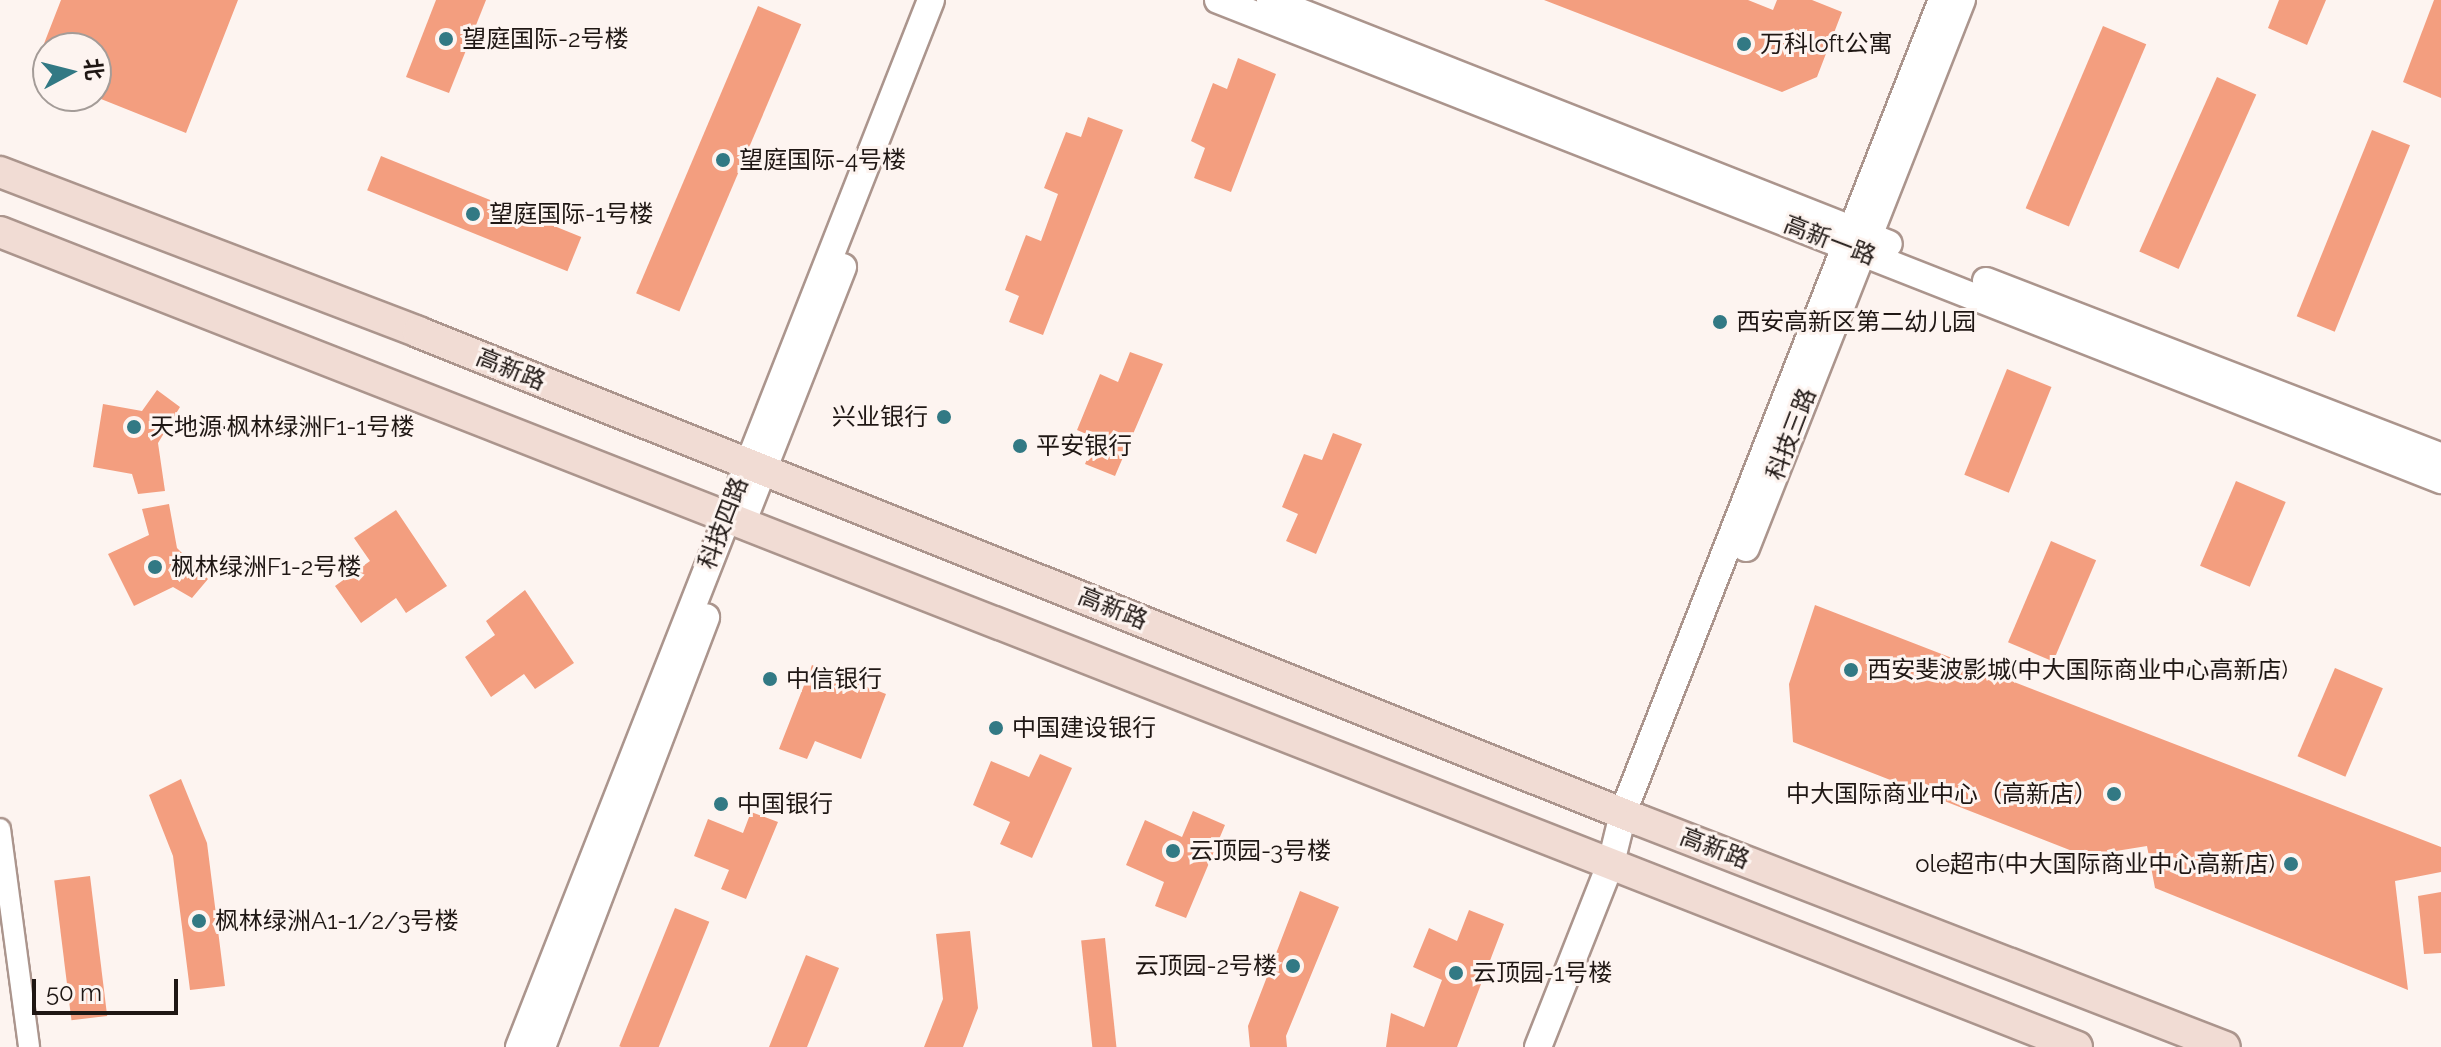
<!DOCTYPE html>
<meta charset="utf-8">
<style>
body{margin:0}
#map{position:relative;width:2441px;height:1047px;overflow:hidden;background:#fdf4f0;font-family:Raleway,"Noto Sans SC",sans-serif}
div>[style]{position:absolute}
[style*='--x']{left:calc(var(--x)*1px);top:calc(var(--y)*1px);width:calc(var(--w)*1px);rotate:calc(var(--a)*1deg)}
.building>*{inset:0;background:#f39e7f;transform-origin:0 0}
.roads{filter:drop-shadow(2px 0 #ab958d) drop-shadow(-2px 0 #ab958d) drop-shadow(0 2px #ab958d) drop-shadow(0 -2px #ab958d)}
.minor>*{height:20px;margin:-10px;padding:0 10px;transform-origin:10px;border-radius:10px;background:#fff}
.tertiary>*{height:26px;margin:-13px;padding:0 13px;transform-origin:13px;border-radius:13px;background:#fff}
.secondary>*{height:30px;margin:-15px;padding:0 15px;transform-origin:15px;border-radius:15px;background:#f1dcd4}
.dots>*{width:22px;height:22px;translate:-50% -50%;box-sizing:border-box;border:4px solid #fdf4f0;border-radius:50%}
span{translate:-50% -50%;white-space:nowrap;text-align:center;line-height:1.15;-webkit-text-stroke:6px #fdf4f0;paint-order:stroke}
.poi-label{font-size:24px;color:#1f1714}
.left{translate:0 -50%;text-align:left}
.right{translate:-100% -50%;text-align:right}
.street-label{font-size:24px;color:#1f1714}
.north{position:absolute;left:32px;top:32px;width:80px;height:80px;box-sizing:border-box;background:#fdf4f0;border:2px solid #a49c98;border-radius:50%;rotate:83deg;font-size:22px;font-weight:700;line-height:32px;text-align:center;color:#1f1714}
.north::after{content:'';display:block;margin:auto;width:28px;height:36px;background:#327984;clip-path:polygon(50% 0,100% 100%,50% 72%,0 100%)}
.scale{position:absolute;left:32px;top:979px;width:146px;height:36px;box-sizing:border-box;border:4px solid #1f1714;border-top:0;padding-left:10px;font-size:24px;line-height:28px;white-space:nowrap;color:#1f1714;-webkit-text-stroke:6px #fdf4f0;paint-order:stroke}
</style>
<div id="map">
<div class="building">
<i style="clip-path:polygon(61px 0,238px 0,186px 133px,96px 97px,96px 48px,48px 48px,48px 78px,33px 72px)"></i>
<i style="clip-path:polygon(436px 0,486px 0,449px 93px,406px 77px)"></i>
<i style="clip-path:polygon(1544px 0,1748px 0,1773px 10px,1777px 0,1812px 0,1842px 12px,1817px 77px,1782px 92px)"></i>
<i style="clip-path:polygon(2279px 0,2326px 0,2307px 45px,2268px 28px)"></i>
<i style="clip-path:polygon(2434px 0,2441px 0,2441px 98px,2403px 82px)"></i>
<i style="left:758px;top:6px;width:47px;height:312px;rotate:23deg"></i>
<i style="left:2103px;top:26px;width:47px;height:198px;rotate:23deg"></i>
<i style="clip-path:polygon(1238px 58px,1276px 74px,1231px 192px,1194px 178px,1205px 148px,1191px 141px,1213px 83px,1227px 89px)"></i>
<i style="left:2217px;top:77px;width:43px;height:191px;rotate:24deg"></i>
<i style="clip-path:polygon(1088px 117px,1123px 130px,1043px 335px,1009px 322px,1019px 296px,1005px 290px,1026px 235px,1041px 241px,1058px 194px,1044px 188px,1066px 132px,1081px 137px)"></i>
<i style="left:2372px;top:130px;width:41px;height:201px;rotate:22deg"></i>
<i style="left:381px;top:156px;width:216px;height:37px;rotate:22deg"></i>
<i style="clip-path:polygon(1130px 352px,1163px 364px,1115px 476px,1085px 464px,1096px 438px,1077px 430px,1100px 374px,1118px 382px)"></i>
<i style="left:2007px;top:369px;width:48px;height:114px;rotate:22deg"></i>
<i style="clip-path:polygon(157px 390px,180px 407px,158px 443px,165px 491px,138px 494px,132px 474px,93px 467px,103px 404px,142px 411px)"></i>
<i style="clip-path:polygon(1333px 433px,1362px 444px,1316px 554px,1286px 541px,1298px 514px,1282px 507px,1304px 454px,1322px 460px)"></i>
<i style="left:2236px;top:481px;width:54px;height:92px;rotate:23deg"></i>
<i style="clip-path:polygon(169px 504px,177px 548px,208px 579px,192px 598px,173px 587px,134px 606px,108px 554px,149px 535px,142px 509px)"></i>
<i style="clip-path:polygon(396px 510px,447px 586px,406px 613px,396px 598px,361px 623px,335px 586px,370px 561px,354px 538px)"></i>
<i style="left:2051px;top:541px;width:49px;height:110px;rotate:23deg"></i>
<i style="clip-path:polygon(525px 590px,574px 663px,535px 689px,524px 674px,491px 697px,465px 657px,495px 635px,486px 621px)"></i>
<i style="clip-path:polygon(1815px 605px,2441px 847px,2441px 872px,2395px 881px,2408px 990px,2155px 888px,2147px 846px,2085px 856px,1793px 742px,1789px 684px)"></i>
<i style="clip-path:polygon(812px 665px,886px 694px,861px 759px,815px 741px,807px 759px,779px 749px)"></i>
<i style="left:2335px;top:668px;width:52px;height:96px;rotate:23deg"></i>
<i style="clip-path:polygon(1040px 754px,1072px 768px,1032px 858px,1000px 844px,1010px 822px,973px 805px,991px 761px,1029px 777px)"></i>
<i style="clip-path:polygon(181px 779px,207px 843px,225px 986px,190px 990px,173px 856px,149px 795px)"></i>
<i style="clip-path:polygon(1193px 811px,1225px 825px,1186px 918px,1155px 906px,1164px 882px,1126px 865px,1145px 820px,1182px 837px)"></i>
<i style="clip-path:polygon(751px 812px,778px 822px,746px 899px,721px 889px,729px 870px,694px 856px,708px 819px,743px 833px)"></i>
<i style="left:90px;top:876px;width:141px;height:36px;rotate:83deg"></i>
<i style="clip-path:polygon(1300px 891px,1339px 907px,1286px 1036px,1287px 1047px,1250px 1047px,1248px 1026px)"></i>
<i style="clip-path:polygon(2441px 892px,2441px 953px,2424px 954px,2418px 896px)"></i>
<i style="left:675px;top:908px;width:37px;height:149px;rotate:22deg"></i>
<i style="clip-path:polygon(1469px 910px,1504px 924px,1457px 1047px,1386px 1047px,1391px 1013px,1424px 1027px,1442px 980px,1413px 967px,1429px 928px,1457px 941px)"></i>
<i style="clip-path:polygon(970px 931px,978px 1008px,963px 1047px,924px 1047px,943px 999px,936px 934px)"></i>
<i style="left:1105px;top:938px;width:110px;height:24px;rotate:84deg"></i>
<i style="clip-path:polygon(806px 955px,839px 968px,807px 1047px,769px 1047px)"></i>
</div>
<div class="roads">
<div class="minor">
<i style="--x:0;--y:829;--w:220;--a:82.4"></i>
</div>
<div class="tertiary">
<i style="--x:1218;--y:0;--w:1314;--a:21.43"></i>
<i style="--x:1270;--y:0;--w:665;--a:21.51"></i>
<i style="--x:1986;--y:281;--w:488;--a:21.1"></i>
<i style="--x:743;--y:521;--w:273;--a:-68.5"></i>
<i style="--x:1746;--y:548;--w:589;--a:-68.49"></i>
<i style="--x:519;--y:1047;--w:1125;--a:-68.52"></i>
<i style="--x:542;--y:1047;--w:460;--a:-69.1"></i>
<i style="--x:1538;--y:1047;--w:198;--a:-68.4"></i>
<i style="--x:1611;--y:863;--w:55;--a:-76.2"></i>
<i style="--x:1624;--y:810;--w:870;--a:-68.57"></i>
</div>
<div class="secondary">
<i style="--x:0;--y:172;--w:448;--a:20.9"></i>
<i style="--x:418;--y:332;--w:1315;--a:21.79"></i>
<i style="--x:1639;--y:820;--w:628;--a:21.17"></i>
<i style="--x:0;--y:232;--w:2231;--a:21.42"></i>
</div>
</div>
<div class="dots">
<i style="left:446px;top:39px;background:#327984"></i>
<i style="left:1744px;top:44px;background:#327984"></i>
<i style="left:723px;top:160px;background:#327984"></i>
<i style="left:473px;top:214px;background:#327984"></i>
<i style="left:1720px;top:322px;background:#327984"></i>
<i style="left:944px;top:417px;background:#327984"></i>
<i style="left:134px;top:427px;background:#327984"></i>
<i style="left:1020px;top:446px;background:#327984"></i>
<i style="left:155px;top:567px;background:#327984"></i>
<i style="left:1851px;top:670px;background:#327984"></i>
<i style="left:770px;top:679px;background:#327984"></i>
<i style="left:996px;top:728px;background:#327984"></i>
<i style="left:2114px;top:794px;background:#327984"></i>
<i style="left:721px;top:804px;background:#327984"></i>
<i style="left:1173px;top:851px;background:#327984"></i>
<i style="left:2291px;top:864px;background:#327984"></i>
<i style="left:199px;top:921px;background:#327984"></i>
<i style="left:1293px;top:966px;background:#327984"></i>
<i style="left:1456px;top:973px;background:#327984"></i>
</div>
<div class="poi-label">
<span class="left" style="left:462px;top:39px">望庭国际-2号楼</span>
<span class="left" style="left:1760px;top:44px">万科loft公寓</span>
<span class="left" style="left:739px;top:160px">望庭国际-4号楼</span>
<span class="left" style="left:489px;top:214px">望庭国际-1号楼</span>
<span class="left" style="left:1736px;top:322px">西安高新区第二幼儿园</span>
<span class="right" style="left:928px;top:417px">兴业银行</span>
<span class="left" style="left:150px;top:427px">天地源·枫林绿洲F1-1号楼</span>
<span class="left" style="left:1036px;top:446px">平安银行</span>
<span class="left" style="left:171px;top:567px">枫林绿洲F1-2号楼</span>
<span class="left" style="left:1867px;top:670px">西安斐波影城(中大国际商业中心高新店)</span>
<span class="left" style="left:786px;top:679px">中信银行</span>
<span class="left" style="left:1012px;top:728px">中国建设银行</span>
<span class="right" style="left:2098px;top:794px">中大国际商业中心（高新店）</span>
<span class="left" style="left:737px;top:804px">中国银行</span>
<span class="left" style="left:1189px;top:851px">云顶园-3号楼</span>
<span class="right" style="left:2275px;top:864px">ole超市(中大国际商业中心高新店)</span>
<span class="left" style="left:215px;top:921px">枫林绿洲A1-1/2/3号楼</span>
<span class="right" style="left:1277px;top:966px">云顶园-2号楼</span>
<span class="left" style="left:1472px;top:973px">云顶园-1号楼</span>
</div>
<div class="street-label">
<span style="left:1830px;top:240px;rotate:21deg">高新一路</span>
<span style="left:511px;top:369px;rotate:22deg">高新路</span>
<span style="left:1791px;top:434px;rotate:-69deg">科技三路</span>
<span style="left:723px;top:523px;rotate:-69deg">科技四路</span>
<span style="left:1113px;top:608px;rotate:22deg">高新路</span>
<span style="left:1715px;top:848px;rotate:21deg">高新路</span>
</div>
<div class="north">北</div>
<div class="scale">50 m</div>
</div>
